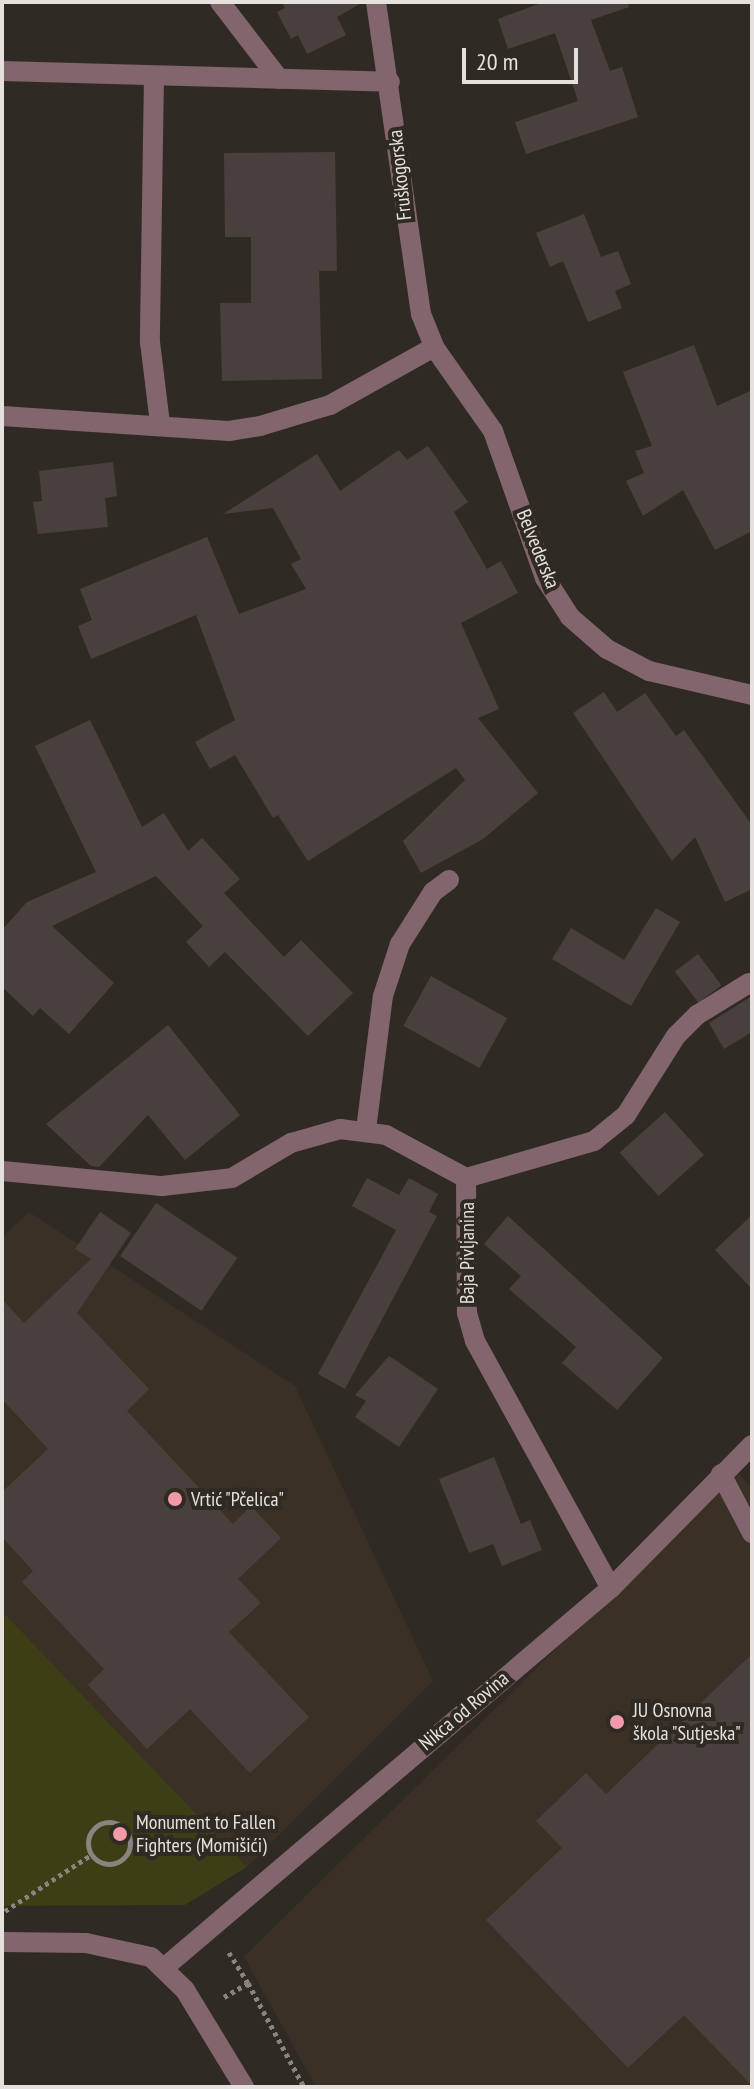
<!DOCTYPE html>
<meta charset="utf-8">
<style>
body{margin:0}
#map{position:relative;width:754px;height:2089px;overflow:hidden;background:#302a24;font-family:"PT Sans Narrow",sans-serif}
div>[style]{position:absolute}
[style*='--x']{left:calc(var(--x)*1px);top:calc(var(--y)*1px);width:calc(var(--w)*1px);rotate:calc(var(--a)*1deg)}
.built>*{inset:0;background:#3b3025}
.green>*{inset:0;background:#3c3e16}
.building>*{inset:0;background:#49403d;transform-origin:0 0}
.path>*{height:5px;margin-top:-2.5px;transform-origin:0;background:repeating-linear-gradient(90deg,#89847f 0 4px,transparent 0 8px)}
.path>.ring{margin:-2.5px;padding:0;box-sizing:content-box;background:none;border:5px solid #89847f;border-radius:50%}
.minor>*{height:20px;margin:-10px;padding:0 10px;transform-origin:10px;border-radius:10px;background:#82656d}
.dots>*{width:22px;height:22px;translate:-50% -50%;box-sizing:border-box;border:4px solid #302a24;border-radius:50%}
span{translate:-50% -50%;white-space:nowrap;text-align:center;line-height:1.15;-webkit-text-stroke:8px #302a24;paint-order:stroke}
.street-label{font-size:20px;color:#e5e1dd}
.poi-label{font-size:20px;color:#e5e1dd}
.left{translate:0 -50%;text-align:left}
.frame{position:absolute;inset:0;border:4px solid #e5e1dd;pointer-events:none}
.scale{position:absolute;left:462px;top:48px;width:116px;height:36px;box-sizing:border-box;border:4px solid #e5e1dd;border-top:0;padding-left:10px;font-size:24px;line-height:28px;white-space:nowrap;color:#e5e1dd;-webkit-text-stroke:6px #302a24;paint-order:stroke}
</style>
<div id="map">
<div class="built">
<i style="clip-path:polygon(29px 1212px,295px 1386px,433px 1681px,247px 1867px,2px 1611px,2px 1237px)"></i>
<i style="clip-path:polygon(736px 1471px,752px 1488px,752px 2087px,316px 2087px,244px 1957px)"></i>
</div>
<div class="green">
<i style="clip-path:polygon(2px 1611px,247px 1867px,185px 1905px,2px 1906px)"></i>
</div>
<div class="building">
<i style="clip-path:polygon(282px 2px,363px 2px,337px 17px,346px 35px,307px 54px,298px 35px,291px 39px,277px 12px,285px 8px)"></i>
<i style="clip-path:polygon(544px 2px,628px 2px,629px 7px,591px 20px,610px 71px,622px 67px,638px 117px,526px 154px,515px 122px,578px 101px,555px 33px,508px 49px,498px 19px)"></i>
<i style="clip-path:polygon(335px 152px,337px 271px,319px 271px,322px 379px,222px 381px,220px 303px,251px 303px,251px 237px,225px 237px,224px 153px)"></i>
<i style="clip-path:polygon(584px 214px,601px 257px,618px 251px,631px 284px,615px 291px,622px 308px,588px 322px,563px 261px,550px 267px,536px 233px)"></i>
<i style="clip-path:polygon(694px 345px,717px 406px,752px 390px,752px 531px,715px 550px,683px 490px,643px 516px,626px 481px,644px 473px,635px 451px,652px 446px,623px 372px)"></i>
<i style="clip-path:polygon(428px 446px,468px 502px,454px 512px,487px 569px,501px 561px,518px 593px,461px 623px,499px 709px,478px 718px,538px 793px,483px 839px,421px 873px,403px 841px,465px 780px,456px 768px,308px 861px,278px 815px,273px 818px,235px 755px,210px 769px,195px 742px,235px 720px,196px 615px,91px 659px,78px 626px,92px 620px,80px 589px,207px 537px,239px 614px,306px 589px,291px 564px,301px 559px,273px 508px,223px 514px,317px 454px,340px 491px,399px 450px,407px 460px)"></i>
<i style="clip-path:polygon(113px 462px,117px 496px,105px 498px,108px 527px,38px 534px,33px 502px,42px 501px,39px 471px)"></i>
<i style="clip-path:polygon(604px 692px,617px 712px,645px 693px,676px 736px,684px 730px,752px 825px,752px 889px,725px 902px,695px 837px,672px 861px,573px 713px)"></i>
<i style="clip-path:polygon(90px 720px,142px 827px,164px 813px,188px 851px,202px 838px,240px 879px,224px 893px,284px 957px,301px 940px,353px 993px,308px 1036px,225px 952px,209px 967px,186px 942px,203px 926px,156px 876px,52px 926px,114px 983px,69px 1034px,40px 1008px,33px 1016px,2px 987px,2px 930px,27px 902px,96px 872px,35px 746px)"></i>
<i style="clip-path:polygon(656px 908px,680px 922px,631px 1006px,552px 959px,571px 928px,624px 960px)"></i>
<i style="left:698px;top:954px;width:39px;height:29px;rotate:53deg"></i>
<i style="left:431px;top:976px;width:87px;height:57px;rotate:29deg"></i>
<i style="clip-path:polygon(752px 996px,752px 1032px,724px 1049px,709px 1023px)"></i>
<i style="clip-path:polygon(168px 1025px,240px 1115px,185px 1160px,148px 1115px,99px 1167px,91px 1166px,46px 1124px)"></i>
<i style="left:665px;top:1112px;width:58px;height:61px;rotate:48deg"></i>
<i style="clip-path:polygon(367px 1178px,399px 1195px,409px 1178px,438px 1194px,429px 1212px,437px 1216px,345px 1389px,318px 1374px,396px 1230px,352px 1206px)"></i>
<i style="left:156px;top:1203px;width:98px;height:64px;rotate:34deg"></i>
<i style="clip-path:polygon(100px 1212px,131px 1233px,77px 1313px,149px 1389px,127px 1411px,233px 1524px,251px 1506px,281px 1538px,238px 1579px,261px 1603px,229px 1632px,309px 1717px,250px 1773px,190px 1709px,147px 1749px,88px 1685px,104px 1669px,22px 1582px,33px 1571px,2px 1537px,2px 1492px,48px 1449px,2px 1399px,2px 1299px,24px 1323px,91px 1259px,75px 1249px)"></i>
<i style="clip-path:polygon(752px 1215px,752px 1289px,715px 1250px)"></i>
<i style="clip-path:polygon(508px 1216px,663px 1358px,617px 1410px,562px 1363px,576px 1347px,509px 1289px,521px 1276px,484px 1244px)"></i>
<i style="clip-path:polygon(389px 1356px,438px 1389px,399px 1447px,355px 1417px,366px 1401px,355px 1395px)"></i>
<i style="clip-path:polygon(494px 1457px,521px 1524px,530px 1520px,542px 1550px,502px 1566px,493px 1544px,469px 1553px,439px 1479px)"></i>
<i style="clip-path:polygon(752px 1654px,752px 2086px,684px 2015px,628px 2068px,486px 1920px,562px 1848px,536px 1821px,586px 1773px,606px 1794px)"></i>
</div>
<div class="path">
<i class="ring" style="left:88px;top:1822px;width:37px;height:37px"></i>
<i style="--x:5;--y:1911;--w:103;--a:-33.1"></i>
<i style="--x:248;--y:1983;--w:118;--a:61.7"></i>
<i style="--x:224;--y:1997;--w:28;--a:-30"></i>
<i style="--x:248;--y:1983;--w:38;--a:-122"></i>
</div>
<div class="minor">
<i style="--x:220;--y:2;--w:97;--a:52.5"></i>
<i style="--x:376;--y:2;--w:315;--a:81.8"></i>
<i style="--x:421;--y:314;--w:35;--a:68"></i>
<i style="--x:434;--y:347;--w:103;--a:54.9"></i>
<i style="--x:493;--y:431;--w:156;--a:70.5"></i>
<i style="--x:545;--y:578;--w:46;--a:57.3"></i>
<i style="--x:570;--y:617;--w:49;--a:40.9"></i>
<i style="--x:607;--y:649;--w:47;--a:27.6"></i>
<i style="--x:649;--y:671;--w:106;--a:13.1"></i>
<i style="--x:2;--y:71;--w:388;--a:1.6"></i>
<i style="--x:154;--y:76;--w:266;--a:90.9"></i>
<i style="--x:150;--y:342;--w:82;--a:83"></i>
<i style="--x:2;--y:416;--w:227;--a:3.8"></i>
<i style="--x:229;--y:431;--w:31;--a:-9"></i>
<i style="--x:260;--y:426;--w:73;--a:-16.7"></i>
<i style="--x:330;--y:405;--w:119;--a:-29.1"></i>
<i style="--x:366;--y:1130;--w:135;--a:-82.8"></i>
<i style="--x:383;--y:996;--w:55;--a:-71.9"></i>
<i style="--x:400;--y:944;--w:62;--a:-57.6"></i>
<i style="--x:433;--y:892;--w:20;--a:-37"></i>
<i style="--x:2;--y:1171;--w:161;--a:5.4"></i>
<i style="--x:162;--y:1186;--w:70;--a:-6.5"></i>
<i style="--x:232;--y:1178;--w:69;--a:-30.7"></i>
<i style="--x:291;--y:1143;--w:51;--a:-15.9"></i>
<i style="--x:340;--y:1129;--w:46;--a:7.4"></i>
<i style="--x:386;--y:1135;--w:91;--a:28.3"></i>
<i style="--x:466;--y:1178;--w:135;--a:89.6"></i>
<i style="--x:467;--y:1313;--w:29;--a:74"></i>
<i style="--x:475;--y:1341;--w:282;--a:61.2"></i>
<i style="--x:466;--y:1178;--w:133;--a:-16.1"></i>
<i style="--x:594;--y:1141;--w:41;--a:-39.1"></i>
<i style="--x:626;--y:1115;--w:93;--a:-57.7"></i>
<i style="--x:676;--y:1036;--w:30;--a:-45"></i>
<i style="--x:697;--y:1015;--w:61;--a:-31.6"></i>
<i style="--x:721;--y:1474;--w:67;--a:62.3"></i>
<i style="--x:2;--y:1942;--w:84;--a:0.7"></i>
<i style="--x:86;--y:1943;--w:66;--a:12.2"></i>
<i style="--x:151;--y:1957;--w:47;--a:44.1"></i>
<i style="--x:185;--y:1990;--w:114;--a:58.7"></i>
<i style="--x:165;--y:1967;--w:585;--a:-40.36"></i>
<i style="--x:611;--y:1588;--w:201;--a:-45.4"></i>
</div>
<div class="dots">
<i style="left:175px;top:1499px;background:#f39aa9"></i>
<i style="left:617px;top:1722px;background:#f39aa9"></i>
<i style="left:120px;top:1834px;background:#f39aa9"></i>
</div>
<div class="street-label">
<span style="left:400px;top:175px;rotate:-96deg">Fruškogorska</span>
<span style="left:538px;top:549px;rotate:68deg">Belvederska</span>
<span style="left:467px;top:1253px;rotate:-90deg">Baja Pivljanina</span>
<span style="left:464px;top:1711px;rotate:-40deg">Nikca od Rovina</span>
</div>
<div class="poi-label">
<span class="left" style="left:191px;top:1499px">Vrtić "Pčelica"</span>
<span class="left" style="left:633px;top:1722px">JU Osnovna<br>škola "Sutjeska"</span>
<span class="left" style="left:136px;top:1834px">Monument to Fallen<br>Fighters (Momišići)</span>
</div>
<div class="frame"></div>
<div class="scale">20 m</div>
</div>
